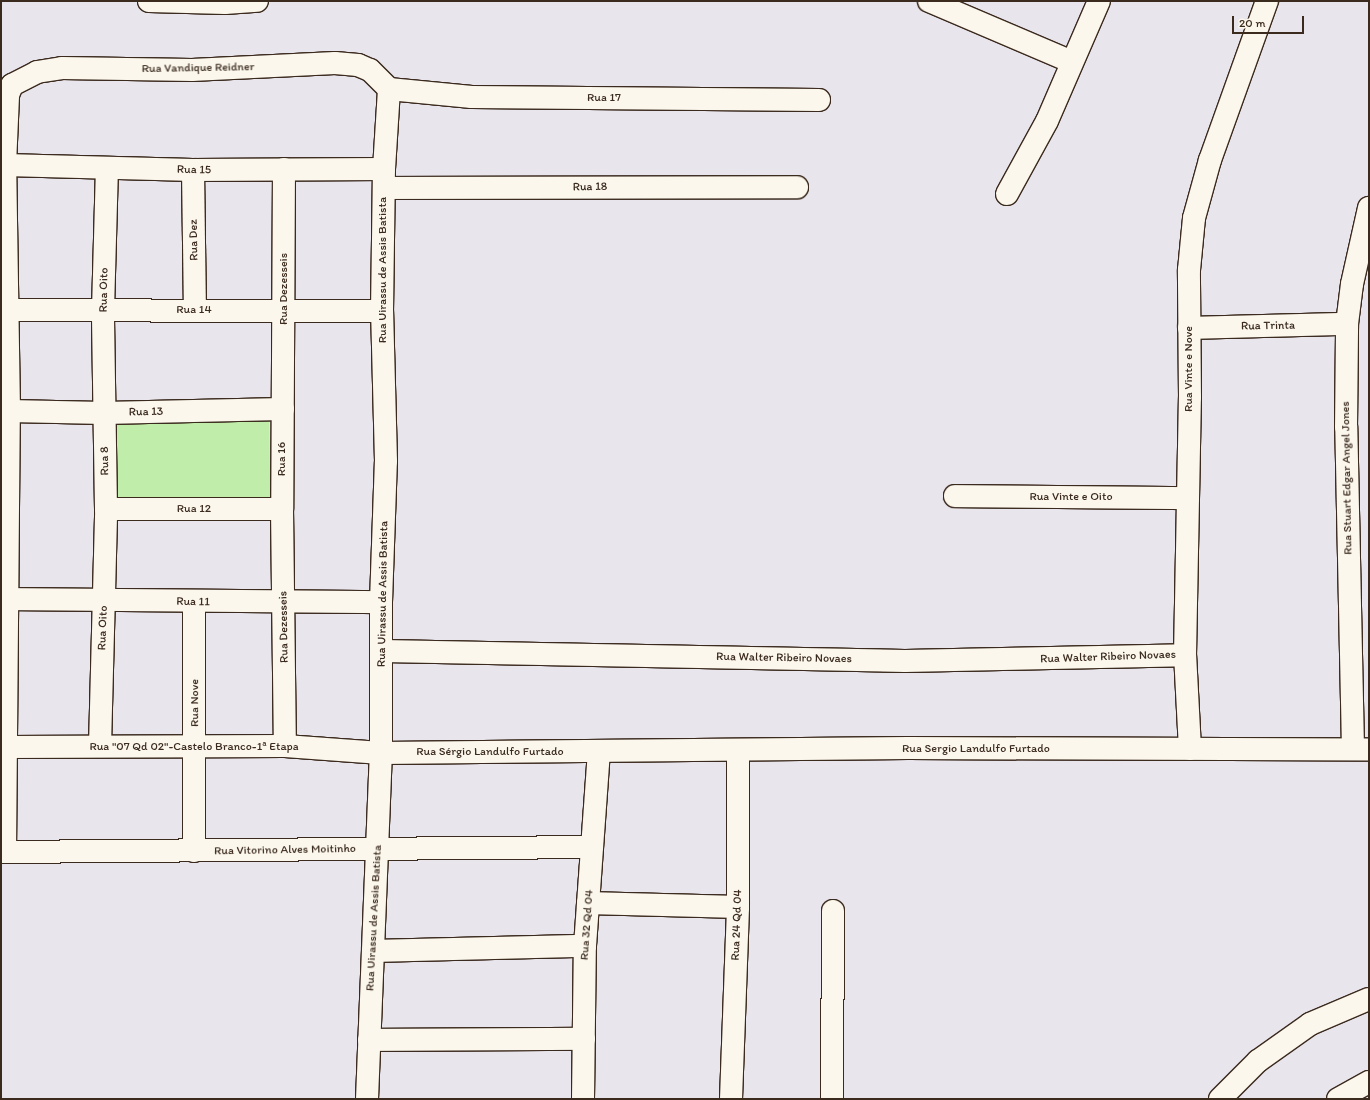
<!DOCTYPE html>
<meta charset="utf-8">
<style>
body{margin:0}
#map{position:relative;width:1370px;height:1100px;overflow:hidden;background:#e8e5ec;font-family:Itim,sans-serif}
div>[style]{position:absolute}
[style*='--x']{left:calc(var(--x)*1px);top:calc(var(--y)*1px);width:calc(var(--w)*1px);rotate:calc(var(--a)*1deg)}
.green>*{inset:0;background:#c1edab;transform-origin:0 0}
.roads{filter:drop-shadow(1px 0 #3b2a1e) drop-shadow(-1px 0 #3b2a1e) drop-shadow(0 1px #3b2a1e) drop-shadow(0 -1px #3b2a1e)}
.minor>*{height:22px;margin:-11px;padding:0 11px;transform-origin:11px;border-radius:11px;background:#fbf7ec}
span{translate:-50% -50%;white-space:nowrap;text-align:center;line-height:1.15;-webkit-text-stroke:4px #fbf7ec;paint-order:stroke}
.street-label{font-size:12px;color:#3b2a1e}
.frame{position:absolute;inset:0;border:2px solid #3b2a1e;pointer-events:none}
.scale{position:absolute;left:1232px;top:16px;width:72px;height:18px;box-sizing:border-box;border:2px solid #3b2a1e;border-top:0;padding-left:5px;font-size:12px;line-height:14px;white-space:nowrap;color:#3b2a1e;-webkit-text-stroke:3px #fbf7ec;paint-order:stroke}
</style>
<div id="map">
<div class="green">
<i style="left:269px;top:419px;width:79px;height:157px;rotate:89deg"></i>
</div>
<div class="roads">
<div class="minor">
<i style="--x:149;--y:1;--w:76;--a:1.5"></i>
<i style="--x:225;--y:3;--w:32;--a:-4"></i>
<i style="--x:929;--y:1;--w:155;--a:23.1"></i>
<i style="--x:389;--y:89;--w:83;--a:5.5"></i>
<i style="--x:472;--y:97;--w:347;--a:0.5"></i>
<i style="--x:5;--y:165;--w:188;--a:1.5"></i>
<i style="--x:193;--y:170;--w:191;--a:-0.3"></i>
<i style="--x:284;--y:169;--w:340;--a:90.3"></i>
<i style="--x:282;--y:509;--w:237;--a:89.3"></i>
<i style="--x:193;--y:170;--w:140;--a:89.2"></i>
<i style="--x:384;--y:188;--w:413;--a:-0.1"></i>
<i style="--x:1007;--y:194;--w:83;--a:-61.3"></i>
<i style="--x:1047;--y:121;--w:131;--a:-66.6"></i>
<i style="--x:6;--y:310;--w:376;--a:0.2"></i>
<i style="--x:1189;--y:328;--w:158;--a:-1.5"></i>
<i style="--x:9;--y:411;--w:95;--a:1.2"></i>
<i style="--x:104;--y:413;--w:179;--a:-1.3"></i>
<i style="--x:955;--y:496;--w:233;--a:0.5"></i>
<i style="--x:106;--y:509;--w:176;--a:0"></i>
<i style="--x:6;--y:599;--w:375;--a:0.5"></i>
<i style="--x:383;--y:651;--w:522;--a:1.1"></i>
<i style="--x:905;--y:661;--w:280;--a:-1.2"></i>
<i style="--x:100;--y:746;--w:237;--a:-88.5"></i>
<i style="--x:106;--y:509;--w:199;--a:-90.9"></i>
<i style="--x:103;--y:310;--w:142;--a:-88.4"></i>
<i style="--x:7;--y:747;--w:278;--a:-0.2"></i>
<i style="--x:285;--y:746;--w:96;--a:4.2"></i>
<i style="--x:381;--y:753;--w:527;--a:-0.54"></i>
<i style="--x:908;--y:748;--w:461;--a:0.2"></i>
<i style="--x:1190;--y:749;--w:94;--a:-93"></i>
<i style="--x:1185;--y:655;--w:258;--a:-88.9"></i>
<i style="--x:1190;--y:397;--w:127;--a:-90.5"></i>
<i style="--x:1189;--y:270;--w:52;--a:-84.5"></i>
<i style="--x:1194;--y:218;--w:60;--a:-74.6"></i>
<i style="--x:1210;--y:160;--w:169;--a:-70.3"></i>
<i style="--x:1353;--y:749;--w:322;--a:-91.2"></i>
<i style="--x:1346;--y:427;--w:103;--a:-89.4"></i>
<i style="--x:1347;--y:324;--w:40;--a:-82.9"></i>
<i style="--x:1352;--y:284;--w:78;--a:-77.4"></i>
<i style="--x:194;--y:851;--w:249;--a:-90"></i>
<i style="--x:1;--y:852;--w:591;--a:-0.48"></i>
<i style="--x:5;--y:852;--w:441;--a:-89.5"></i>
<i style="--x:9;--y:411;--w:246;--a:-90.9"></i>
<i style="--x:5;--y:165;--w:70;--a:-87.5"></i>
<i style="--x:8;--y:95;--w:11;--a:-68"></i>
<i style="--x:12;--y:85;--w:28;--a:-27"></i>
<i style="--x:37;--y:72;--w:25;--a:-9"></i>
<i style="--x:62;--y:68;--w:130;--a:0.9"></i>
<i style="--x:192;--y:70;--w:143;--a:-2.8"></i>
<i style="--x:335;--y:63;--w:23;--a:5"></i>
<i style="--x:358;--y:65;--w:13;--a:23"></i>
<i style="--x:370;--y:70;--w:27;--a:45"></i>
<i style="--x:588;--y:903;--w:150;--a:1.5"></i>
<i style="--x:373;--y:951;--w:212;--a:-1.4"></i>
<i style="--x:369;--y:1040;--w:215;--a:-0.3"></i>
<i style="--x:367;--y:1099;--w:346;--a:-87.7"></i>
<i style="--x:381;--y:753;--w:151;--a:-90"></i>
<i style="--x:381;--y:602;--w:141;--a:-88"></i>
<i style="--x:386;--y:461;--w:150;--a:-91.5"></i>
<i style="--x:382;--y:311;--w:142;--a:-89.2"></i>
<i style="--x:384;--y:169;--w:80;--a:-86.4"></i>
<i style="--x:583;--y:1099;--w:153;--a:-89.3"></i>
<i style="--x:585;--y:946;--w:195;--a:-85.9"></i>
<i style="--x:731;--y:1099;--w:192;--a:-87.9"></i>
<i style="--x:738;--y:907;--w:156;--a:-90"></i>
<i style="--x:832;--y:1099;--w:188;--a:-89.7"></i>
<i style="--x:1220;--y:1099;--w:54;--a:-45"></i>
<i style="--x:1258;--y:1061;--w:64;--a:-35.4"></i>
<i style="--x:1310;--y:1024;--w:64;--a:-23"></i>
<i style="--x:1338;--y:1099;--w:35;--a:-29"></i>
</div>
</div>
<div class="street-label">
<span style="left:198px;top:68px;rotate:-1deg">Rua Vandique Reidner</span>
<span style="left:604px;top:98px">Rua 17</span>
<span style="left:194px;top:170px;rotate:1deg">Rua 15</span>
<span style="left:590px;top:187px;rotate:-1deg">Rua 18</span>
<span style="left:194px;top:240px;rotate:-91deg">Rua Dez</span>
<span style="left:383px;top:270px;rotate:-90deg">Rua Uirassu de Assis Batista</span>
<span style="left:284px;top:289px;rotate:-90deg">Rua Dezesseis</span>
<span style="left:104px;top:290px;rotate:-89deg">Rua Oito</span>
<span style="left:194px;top:310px">Rua 14</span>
<span style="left:1268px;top:326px;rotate:-1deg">Rua Trinta</span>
<span style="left:1189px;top:369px;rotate:-90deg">Rua Vinte e Nove</span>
<span style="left:146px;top:412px;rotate:-1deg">Rua 13</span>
<span style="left:282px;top:459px;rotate:-90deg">Rua 16</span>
<span style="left:105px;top:461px;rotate:-91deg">Rua 8</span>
<span style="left:1347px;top:478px;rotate:-91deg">Rua Stuart Edgar Angel Jones</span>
<span style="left:1071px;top:497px">Rua Vinte e Oito</span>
<span style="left:194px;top:509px">Rua 12</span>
<span style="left:383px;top:594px;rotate:-89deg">Rua Uirassu de Assis Batista</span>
<span style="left:193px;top:602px;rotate:1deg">Rua 11</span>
<span style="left:284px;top:627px;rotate:-91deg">Rua Dezesseis</span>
<span style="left:103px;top:628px;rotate:-88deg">Rua Oito</span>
<span style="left:1108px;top:657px;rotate:-2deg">Rua Walter Ribeiro Novaes</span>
<span style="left:784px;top:658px;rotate:1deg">Rua Walter Ribeiro Novaes</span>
<span style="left:195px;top:703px;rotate:-90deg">Rua Nove</span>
<span style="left:194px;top:747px">Rua "07 Qd 02"-Castelo Branco-1ª Etapa</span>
<span style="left:976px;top:749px">Rua Sergio Landulfo Furtado</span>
<span style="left:490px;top:752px">Rua Sérgio Landulfo Furtado</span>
<span style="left:285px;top:850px;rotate:-1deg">Rua Vitorino Alves Moitinho</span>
<span style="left:374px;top:918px;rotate:-87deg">Rua Uirassu de Assis Batista</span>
<span style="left:587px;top:925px;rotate:-86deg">Rua 32 Qd 04</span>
<span style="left:737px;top:925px;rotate:-88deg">Rua 24 Qd 04</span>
</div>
<div class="frame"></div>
<div class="scale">20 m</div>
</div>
